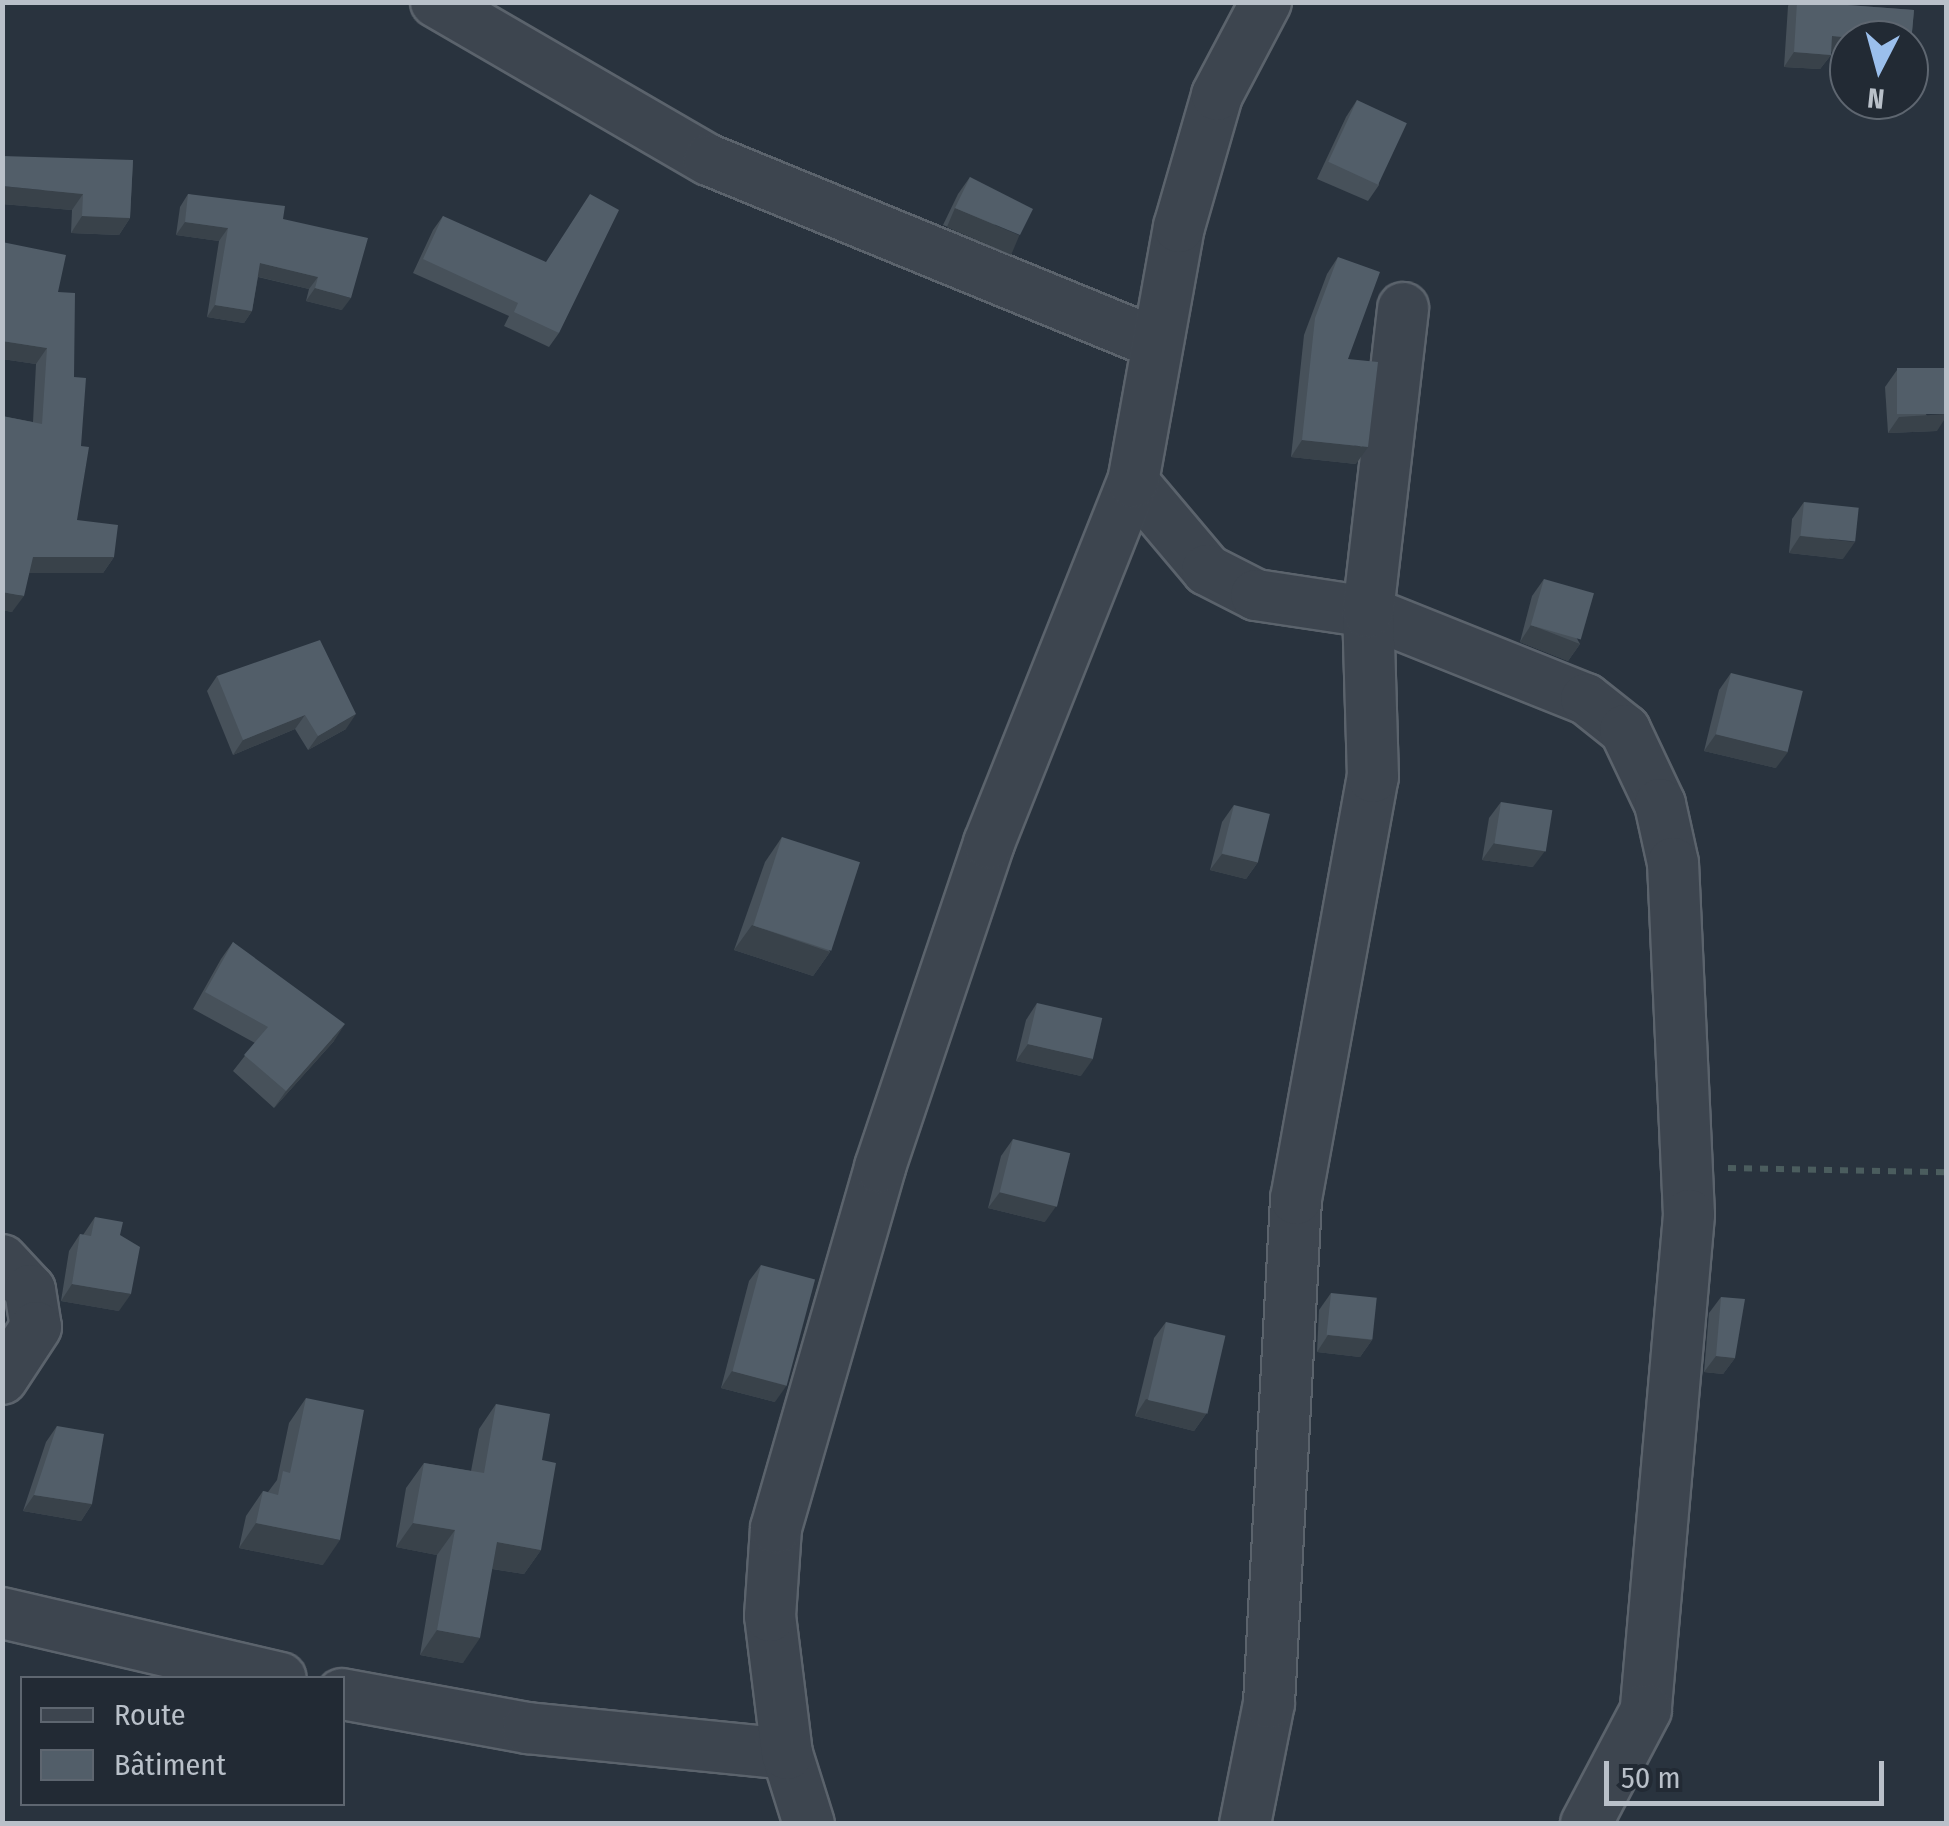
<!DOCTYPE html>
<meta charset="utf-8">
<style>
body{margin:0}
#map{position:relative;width:1949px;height:1826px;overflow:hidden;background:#29333e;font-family:"Fira Sans Condensed",sans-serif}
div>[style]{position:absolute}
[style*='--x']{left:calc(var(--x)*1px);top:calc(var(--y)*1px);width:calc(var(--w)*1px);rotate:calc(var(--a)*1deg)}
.path>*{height:6px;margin-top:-3px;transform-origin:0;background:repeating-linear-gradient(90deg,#4b5d5e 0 8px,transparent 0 16px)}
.roads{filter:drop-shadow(2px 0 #5b636c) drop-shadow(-2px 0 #5b636c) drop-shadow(0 2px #5b636c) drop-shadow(0 -2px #5b636c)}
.minor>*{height:50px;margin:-25px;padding:0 25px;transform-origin:25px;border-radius:25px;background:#3d454f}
.wall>*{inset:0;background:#47515a}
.shaded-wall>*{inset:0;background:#39424a;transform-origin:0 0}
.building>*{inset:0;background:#525e69;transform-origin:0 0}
span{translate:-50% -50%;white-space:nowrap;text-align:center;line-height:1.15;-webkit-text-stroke:9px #222a34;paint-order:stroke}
.frame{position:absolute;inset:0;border:5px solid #b9c0c9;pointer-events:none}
.legend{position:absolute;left:20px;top:1676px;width:325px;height:130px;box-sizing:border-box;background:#222a34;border:2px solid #5e6670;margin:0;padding:12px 18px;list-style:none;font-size:30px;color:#b9c0c9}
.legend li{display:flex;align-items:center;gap:20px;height:50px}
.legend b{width:50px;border:2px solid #5e6670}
.north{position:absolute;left:1829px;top:20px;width:100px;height:100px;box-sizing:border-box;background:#222a34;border:2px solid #5e6670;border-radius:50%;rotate:186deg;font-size:28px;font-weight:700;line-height:40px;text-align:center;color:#b9c0c9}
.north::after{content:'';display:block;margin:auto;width:35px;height:45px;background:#9bbfec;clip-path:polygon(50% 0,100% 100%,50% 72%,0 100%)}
.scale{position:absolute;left:1604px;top:1761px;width:280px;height:45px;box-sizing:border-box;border:5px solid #b9c0c9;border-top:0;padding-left:12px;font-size:30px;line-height:35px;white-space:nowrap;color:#b9c0c9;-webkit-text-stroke:8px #222a34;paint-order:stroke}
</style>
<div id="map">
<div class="path">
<i style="--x:1728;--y:1168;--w:218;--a:1.1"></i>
</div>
<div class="roads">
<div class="minor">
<i style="--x:436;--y:2;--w:315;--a:30.1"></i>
<i style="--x:709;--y:160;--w:483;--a:22.3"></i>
<i style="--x:1133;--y:482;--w:115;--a:49.9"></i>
<i style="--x:1207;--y:570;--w:55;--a:27"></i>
<i style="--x:1256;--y:595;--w:113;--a:8.6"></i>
<i style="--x:1368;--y:612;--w:235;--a:21.8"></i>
<i style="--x:1586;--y:699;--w:50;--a:38.5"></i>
<i style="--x:1625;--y:730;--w:82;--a:64.7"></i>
<i style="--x:1660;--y:804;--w:60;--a:77.6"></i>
<i style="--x:1673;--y:863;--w:352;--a:87.4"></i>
<i style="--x:1689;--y:1215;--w:497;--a:95"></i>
<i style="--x:1646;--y:1710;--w:129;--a:117.8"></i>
<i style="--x:2;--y:1260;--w:41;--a:47"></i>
<i style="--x:30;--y:1290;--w:37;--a:81"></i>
<i style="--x:36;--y:1327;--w:62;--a:123.2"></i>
<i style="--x:2;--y:1613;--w:286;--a:13.1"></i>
<i style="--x:342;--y:1694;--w:189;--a:10.4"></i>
<i style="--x:528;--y:1728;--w:260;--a:5.7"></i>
<i style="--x:809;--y:1824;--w:73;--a:-107.4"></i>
<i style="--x:787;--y:1754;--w:139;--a:-97"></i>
<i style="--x:770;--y:1616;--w:88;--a:-86.1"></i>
<i style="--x:776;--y:1528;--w:376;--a:-73.9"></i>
<i style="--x:880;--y:1167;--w:342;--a:-71.4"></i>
<i style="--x:989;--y:843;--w:389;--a:-68.3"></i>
<i style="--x:1133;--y:482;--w:259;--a:-79.8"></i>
<i style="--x:1179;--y:227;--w:137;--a:-73.9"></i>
<i style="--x:1217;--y:95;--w:105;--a:-62.2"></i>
<i style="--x:1245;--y:1824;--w:123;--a:-78.8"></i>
<i style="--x:1269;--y:1703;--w:505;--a:-86.93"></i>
<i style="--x:1296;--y:1199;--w:429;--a:-79.7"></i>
<i style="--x:1373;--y:777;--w:165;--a:-91.7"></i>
<i style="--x:1368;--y:612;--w:306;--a:-83.4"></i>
</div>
</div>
<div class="wall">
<i style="clip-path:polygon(1790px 2px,1834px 2px,1834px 4px,1914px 10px,1911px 43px,1909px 46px,1909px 40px,1849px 40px,1849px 53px,1831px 51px,1831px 55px,1820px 69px,1784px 67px,1788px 6px)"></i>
<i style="clip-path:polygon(1357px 100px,1379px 185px,1368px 201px,1317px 179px,1346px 117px)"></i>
<i style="clip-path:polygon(133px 160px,130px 218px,119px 235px,71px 233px,72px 210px,2px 204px)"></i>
<i style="clip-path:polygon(970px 177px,1009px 252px,943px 225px,958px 194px)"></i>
<i style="clip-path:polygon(188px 194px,283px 219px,342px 310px,306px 301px,309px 289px,258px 277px,252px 311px,244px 323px,207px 317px,219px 241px,176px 235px,180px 207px)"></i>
<i style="clip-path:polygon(443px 216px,559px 333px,549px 347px,504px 326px,509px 316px,413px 273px,433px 230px)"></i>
<i style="clip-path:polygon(2px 242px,58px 292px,74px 377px,77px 520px,114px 557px,103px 573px,29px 573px,12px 612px,2px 610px,2px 416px,33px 422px,36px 364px,2px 359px)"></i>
<i style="clip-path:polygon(1338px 257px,1356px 464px,1291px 457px,1304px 335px,1327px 274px)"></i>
<i style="clip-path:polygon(1897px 370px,1937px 431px,1888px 433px,1885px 387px)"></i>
<i style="clip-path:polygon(1804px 502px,1843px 559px,1789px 553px,1792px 519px)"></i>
<i style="clip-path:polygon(1544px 579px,1580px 644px,1568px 661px,1520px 642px,1532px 596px)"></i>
<i style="clip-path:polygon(1731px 673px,1776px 768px,1704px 751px,1719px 690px)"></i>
<i style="clip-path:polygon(217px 676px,346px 729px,308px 750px,295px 729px,233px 755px,207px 691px)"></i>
<i style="clip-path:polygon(1501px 802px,1533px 867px,1482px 860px,1489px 818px)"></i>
<i style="clip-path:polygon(1234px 805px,1258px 862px,1246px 879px,1210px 870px,1222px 822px)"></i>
<i style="clip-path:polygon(782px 837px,830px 952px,813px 976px,734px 950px,765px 862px)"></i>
<i style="clip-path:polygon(233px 942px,334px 1041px,274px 1108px,233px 1071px,255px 1043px,193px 1009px,221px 959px)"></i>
<i style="clip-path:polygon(1037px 1003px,1081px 1076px,1016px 1061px,1026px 1020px)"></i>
<i style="clip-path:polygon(1013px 1139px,1045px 1222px,988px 1208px,1001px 1156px)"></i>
<i style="clip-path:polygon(95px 1217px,120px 1235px,119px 1311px,61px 1301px,69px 1251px,80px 1234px,83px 1235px)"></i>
<i style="clip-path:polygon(761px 1265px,775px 1402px,721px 1388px,749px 1281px)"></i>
<i style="clip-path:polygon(1331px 1293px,1372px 1340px,1360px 1357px,1317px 1352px,1319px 1310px)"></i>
<i style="clip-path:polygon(1721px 1297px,1735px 1358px,1723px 1374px,1704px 1372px,1709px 1313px)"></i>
<i style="clip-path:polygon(1166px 1322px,1206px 1414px,1194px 1431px,1135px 1416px,1154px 1338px)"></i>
<i style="clip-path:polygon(306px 1398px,323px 1565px,239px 1548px,246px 1516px,263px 1491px,268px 1492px,277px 1480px,289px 1423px)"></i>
<i style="clip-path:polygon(496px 1404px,542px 1460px,541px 1550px,524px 1574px,492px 1569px,463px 1663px,420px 1655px,437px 1555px,396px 1547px,406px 1488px,424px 1463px,471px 1471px,479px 1429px)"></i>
<i style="clip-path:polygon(57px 1426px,92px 1504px,81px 1521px,23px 1511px,46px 1442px)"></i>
</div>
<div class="shaded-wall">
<i style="clip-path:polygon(1832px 36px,1878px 40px,1849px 40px,1849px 53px,1822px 51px)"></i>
<i style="clip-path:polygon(1794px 52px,1831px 55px,1820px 69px,1784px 67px)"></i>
<i style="clip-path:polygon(2px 186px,83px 194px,72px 210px,2px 204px)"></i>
<i style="left:955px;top:208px;width:70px;height:21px;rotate:23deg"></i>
<i style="clip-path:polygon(82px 216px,130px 218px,119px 235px,71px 233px)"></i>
<i style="clip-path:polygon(185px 222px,228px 228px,219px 241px,176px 235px)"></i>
<i style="clip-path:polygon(260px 263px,318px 277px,309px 289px,251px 275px)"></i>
<i style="clip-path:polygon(315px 288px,351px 298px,342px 310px,306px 301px)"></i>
<i style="clip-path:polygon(215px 305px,252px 311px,244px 323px,207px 317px)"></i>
<i style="clip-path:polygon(2px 341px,47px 348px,36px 364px,2px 359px)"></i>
<i style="clip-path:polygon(1946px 414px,1946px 417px,1937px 431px,1888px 433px,1899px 417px)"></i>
<i style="clip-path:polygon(1302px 440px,1368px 447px,1356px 464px,1291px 457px)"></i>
<i style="clip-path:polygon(1800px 536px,1855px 542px,1843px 559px,1789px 553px)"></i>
<i style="clip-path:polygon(33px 557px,114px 557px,103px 573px,22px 573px)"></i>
<i style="clip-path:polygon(2px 592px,24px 596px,12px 612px,2px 610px)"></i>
<i style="clip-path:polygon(1531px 625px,1580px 644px,1568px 661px,1520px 642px)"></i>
<i style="clip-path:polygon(356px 714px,346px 729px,308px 750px,318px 736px)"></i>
<i style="clip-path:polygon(305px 715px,295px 729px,233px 755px,243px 740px)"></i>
<i style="clip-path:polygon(1716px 734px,1788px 752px,1776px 768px,1704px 751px)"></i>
<i style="clip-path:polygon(1494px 843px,1545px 851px,1533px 867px,1482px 860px)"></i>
<i style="clip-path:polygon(1222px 854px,1258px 862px,1246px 879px,1210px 870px)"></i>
<i style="clip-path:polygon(752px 925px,830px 952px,813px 976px,734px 950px)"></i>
<i style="clip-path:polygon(345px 1024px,334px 1041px,274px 1108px,286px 1091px)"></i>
<i style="clip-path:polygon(1028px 1044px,1093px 1059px,1081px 1076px,1016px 1061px)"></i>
<i style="clip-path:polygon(1000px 1192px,1057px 1205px,1045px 1222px,988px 1208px)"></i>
<i style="clip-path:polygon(72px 1284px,131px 1294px,119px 1311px,61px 1301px)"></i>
<i style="clip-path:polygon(1328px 1335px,1372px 1340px,1360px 1357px,1317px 1352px)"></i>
<i style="clip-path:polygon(1716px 1356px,1735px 1358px,1723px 1374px,1704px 1372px)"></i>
<i style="clip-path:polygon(732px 1371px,787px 1385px,775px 1402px,721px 1388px)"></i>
<i style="clip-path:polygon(1146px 1399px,1206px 1414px,1194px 1431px,1135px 1416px)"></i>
<i style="clip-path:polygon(34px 1495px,92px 1504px,81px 1521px,23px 1511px)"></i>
<i style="clip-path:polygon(256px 1523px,340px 1540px,323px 1565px,239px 1548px)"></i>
<i style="clip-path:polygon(413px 1523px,455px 1530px,437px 1555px,396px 1547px)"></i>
<i style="clip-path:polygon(497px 1542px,541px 1550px,524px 1574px,480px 1567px)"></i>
<i style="clip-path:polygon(437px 1630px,480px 1638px,463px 1663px,420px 1655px)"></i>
</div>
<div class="building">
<i style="clip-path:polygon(1797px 2px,1834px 2px,1834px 4px,1914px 10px,1911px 43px,1909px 42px,1909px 40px,1878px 40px,1832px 36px,1831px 55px,1794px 52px)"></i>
<i style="left:1357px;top:100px;width:55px;height:68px;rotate:25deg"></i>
<i style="clip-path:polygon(2px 156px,133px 160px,130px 218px,82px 216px,83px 194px,2px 186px)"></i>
<i style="clip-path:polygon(970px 177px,1033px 209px,1020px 235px,955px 208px)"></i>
<i style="clip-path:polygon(188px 194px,285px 206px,283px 219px,368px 238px,351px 298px,315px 288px,318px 277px,260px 263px,252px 311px,215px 305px,228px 228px,185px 222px)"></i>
<i style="clip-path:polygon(590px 194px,619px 210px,559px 333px,514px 312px,518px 303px,423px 259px,443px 216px,546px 262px)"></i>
<i style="clip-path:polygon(2px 242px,66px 255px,58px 292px,75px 293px,74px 377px,86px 378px,81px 446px,89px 447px,77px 520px,118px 525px,114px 557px,33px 557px,24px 596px,2px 592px,2px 416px,42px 424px,47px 348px,2px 341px)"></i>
<i style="clip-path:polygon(1338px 257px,1380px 272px,1348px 359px,1378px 362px,1368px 447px,1302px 440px,1315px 318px)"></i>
<i style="left:1946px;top:368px;width:46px;height:49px;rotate:90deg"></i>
<i style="left:1804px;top:502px;width:55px;height:34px;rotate:6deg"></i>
<i style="left:1544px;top:579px;width:52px;height:48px;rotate:16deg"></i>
<i style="clip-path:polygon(320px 640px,356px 714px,318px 736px,305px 715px,243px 740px,217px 676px)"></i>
<i style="left:1731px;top:673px;width:74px;height:63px;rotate:14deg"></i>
<i style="left:1501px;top:802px;width:52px;height:42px;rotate:9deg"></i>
<i style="left:1234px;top:805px;width:37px;height:50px;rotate:14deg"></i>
<i style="left:782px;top:837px;width:82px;height:93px;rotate:18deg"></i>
<i style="clip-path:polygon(233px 942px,345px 1024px,286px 1091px,244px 1055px,268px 1027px,205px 992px)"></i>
<i style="left:1037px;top:1003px;width:67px;height:42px;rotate:13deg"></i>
<i style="left:1013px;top:1139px;width:59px;height:55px;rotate:14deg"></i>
<i style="clip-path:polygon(95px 1217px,123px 1222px,120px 1235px,140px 1247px,131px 1294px,72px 1284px,80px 1234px,91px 1236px)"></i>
<i style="left:761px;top:1265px;width:56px;height:110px;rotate:15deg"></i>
<i style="left:1331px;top:1293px;width:46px;height:42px;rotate:6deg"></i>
<i style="clip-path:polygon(1721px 1297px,1745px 1299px,1735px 1358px,1716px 1356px)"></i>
<i style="left:1166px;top:1322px;width:61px;height:80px;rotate:13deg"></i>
<i style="clip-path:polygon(306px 1398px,364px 1410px,340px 1540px,256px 1523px,263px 1491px,278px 1495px,283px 1471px,290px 1473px)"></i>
<i style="clip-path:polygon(496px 1404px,550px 1414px,542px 1460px,556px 1463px,541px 1550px,497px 1542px,480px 1638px,437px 1630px,455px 1530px,413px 1523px,424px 1463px,484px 1473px)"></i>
<i style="clip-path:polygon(57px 1426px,104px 1434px,92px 1504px,34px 1495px)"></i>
</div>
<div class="frame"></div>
<ul class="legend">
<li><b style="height:12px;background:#3d454f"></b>Route</li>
<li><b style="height:28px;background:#525e69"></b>Bâtiment</li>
</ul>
<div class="north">N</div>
<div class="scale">50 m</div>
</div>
